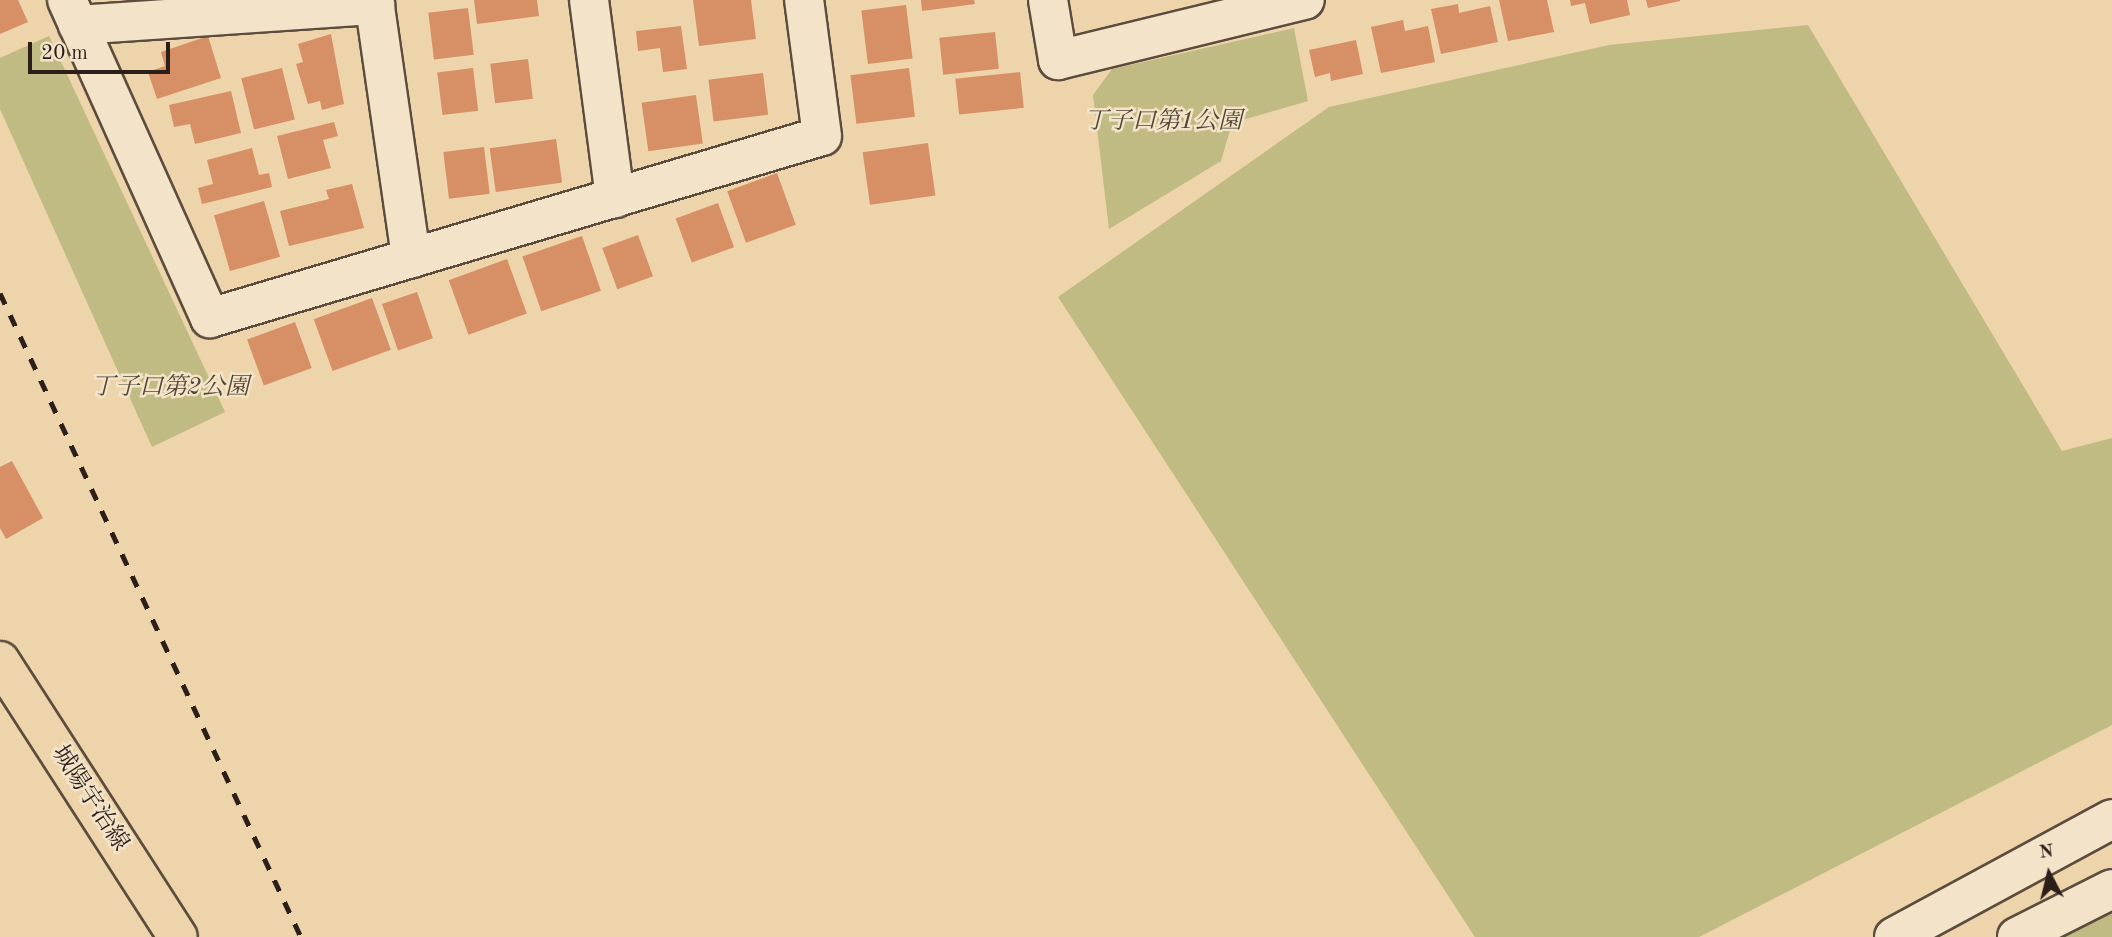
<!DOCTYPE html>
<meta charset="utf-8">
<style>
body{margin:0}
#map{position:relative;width:2112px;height:937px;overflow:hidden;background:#edd4aa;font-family:"Old Standard TT","Noto Serif JP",serif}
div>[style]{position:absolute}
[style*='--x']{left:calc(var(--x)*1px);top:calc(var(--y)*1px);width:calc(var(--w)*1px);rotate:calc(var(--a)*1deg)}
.green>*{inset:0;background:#c0ba83}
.building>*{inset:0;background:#d78f65;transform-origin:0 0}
.roads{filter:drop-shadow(2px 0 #5c4c3d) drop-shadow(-2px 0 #5c4c3d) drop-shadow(0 2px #5c4c3d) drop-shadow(0 -2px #5c4c3d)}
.minor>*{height:38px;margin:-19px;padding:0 19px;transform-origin:19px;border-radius:19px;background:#f3e3c8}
.secondary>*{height:38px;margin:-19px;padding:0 19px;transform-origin:19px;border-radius:19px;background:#f3e3c8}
.primary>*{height:38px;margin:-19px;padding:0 19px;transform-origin:19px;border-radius:19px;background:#edd4aa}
.rail>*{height:5px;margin-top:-2.5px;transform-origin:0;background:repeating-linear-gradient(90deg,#2c1f19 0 12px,transparent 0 24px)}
span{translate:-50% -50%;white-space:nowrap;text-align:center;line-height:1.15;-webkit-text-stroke:5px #f3e3c8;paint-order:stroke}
.park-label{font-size:24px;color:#514634;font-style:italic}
.street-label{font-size:24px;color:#2c1f19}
.north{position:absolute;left:2014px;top:839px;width:70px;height:70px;-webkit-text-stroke:5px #f3e3c8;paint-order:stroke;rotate:353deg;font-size:19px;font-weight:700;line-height:28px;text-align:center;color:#2c1f19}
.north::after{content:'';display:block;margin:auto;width:24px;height:32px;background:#2c1f19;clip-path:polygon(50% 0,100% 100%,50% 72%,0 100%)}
.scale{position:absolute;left:28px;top:42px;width:142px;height:32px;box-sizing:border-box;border:4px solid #2c1f19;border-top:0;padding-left:9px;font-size:21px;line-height:24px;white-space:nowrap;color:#2c1f19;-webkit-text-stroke:5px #f3e3c8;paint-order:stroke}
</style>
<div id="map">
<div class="green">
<i style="clip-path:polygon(1808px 25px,2062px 451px,2112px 438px,2112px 725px,1699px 937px,1475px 937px,1058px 297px,1329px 107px,1609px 45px)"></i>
<i style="clip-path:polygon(1294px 28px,1308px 101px,1232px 123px,1221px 161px,1109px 229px,1093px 95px,1112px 69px)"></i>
<i style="clip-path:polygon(49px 36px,225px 412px,152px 447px,0 109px,0 58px)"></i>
<i style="clip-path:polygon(2112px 891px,2112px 937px,2014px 937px)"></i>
</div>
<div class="building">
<i style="clip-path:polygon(0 0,18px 0,28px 22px,0 34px)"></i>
<i style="clip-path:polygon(474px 0,537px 0,539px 16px,477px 24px)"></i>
<i style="clip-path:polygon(693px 0,751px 0,756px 39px,699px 46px)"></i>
<i style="clip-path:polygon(921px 0,974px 0,975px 4px,922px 11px)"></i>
<i style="clip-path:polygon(1499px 0,1547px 0,1554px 32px,1508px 41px)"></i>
<i style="clip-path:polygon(1570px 0,1627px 0,1630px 15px,1590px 24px,1585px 3px,1571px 6px)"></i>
<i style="clip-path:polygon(1646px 0,1680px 0,1680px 1px,1648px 8px)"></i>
<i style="clip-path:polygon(1458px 4px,1459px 13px,1490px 6px,1498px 42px,1441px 54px,1431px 9px)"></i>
<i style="left:906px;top:5px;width:54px;height:45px;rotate:83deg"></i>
<i style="left:468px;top:8px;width:47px;height:40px;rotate:83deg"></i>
<i style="clip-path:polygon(1403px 20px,1405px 31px,1428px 26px,1435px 62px,1381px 73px,1371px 27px)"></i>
<i style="clip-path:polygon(681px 26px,687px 69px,663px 72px,660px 48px,638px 51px,636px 31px)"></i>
<i style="left:995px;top:32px;width:37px;height:56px;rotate:84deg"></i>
<i style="clip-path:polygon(331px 34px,344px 104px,322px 110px,320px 101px,308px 104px,296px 64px,303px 62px,298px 44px)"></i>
<i style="clip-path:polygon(208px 36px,221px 78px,157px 99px,148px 72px,165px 66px,161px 52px)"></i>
<i style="clip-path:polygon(1356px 40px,1363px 74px,1331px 81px,1330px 73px,1315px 77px,1309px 50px)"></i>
<i style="left:528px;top:59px;width:40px;height:38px;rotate:83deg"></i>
<i style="left:282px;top:68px;width:53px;height:42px;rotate:76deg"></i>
<i style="left:473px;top:68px;width:43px;height:36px;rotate:83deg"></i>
<i style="left:909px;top:68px;width:49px;height:59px;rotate:83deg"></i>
<i style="left:1020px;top:72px;width:36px;height:65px;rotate:84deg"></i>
<i style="left:763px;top:73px;width:42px;height:55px;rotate:83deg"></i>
<i style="clip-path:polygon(231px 91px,241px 133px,195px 144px,190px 124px,174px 127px,169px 105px)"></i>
<i style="left:696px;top:95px;width:49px;height:55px;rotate:82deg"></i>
<i style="clip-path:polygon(334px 122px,338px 136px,323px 140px,331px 168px,288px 179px,277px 136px)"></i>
<i style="left:556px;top:139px;width:44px;height:67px;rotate:82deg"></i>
<i style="left:928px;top:143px;width:53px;height:66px;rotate:82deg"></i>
<i style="left:484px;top:147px;width:47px;height:41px;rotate:83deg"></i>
<i style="clip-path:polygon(252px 148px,259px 175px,269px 173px,272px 187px,202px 204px,198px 188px,213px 184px,207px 160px)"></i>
<i style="left:777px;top:173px;width:55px;height:53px;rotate:70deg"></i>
<i style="clip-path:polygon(352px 184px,364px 228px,289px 246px,280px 211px,329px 199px,326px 190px)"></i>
<i style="left:264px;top:201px;width:58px;height:52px;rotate:74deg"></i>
<i style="left:718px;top:203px;width:47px;height:45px;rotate:70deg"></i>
<i style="left:638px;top:235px;width:44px;height:38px;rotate:70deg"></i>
<i style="left:582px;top:236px;width:58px;height:63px;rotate:71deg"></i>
<i style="left:507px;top:259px;width:58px;height:62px;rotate:70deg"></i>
<i style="left:417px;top:292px;width:49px;height:37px;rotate:71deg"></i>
<i style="left:372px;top:298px;width:55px;height:62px;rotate:70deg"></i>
<i style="left:295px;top:322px;width:49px;height:51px;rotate:70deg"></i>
<i style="clip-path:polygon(12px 461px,43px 518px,6px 539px,0 528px,0 467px)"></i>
</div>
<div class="roads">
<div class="minor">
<i style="--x:67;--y:0;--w:349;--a:65.8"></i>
<i style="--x:210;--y:318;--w:638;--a:-16.56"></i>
<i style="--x:822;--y:136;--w:137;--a:-97.5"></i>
<i style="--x:374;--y:0;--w:261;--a:81.8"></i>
<i style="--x:589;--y:0;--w:200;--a:82.5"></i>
<i style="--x:1048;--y:0;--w:61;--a:80.5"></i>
<i style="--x:1058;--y:60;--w:254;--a:-13.7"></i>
<i style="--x:78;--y:25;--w:298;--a:-3.9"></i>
</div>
<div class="secondary">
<i style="--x:1894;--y:937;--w:248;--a:-28.4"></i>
<i style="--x:2017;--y:937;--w:106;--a:-26.8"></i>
</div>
<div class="primary">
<i style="--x:0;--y:661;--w:328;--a:57.2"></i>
</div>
</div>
<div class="rail">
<i style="--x:0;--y:293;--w:711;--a:64.95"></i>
</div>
<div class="park-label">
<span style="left:1163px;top:123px">丁子口第1公園</span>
<span style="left:170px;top:389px">丁子口第2公園</span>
</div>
<div class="street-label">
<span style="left:89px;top:799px;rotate:57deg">城陽宇治線</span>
</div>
<div class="north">N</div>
<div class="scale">20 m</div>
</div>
